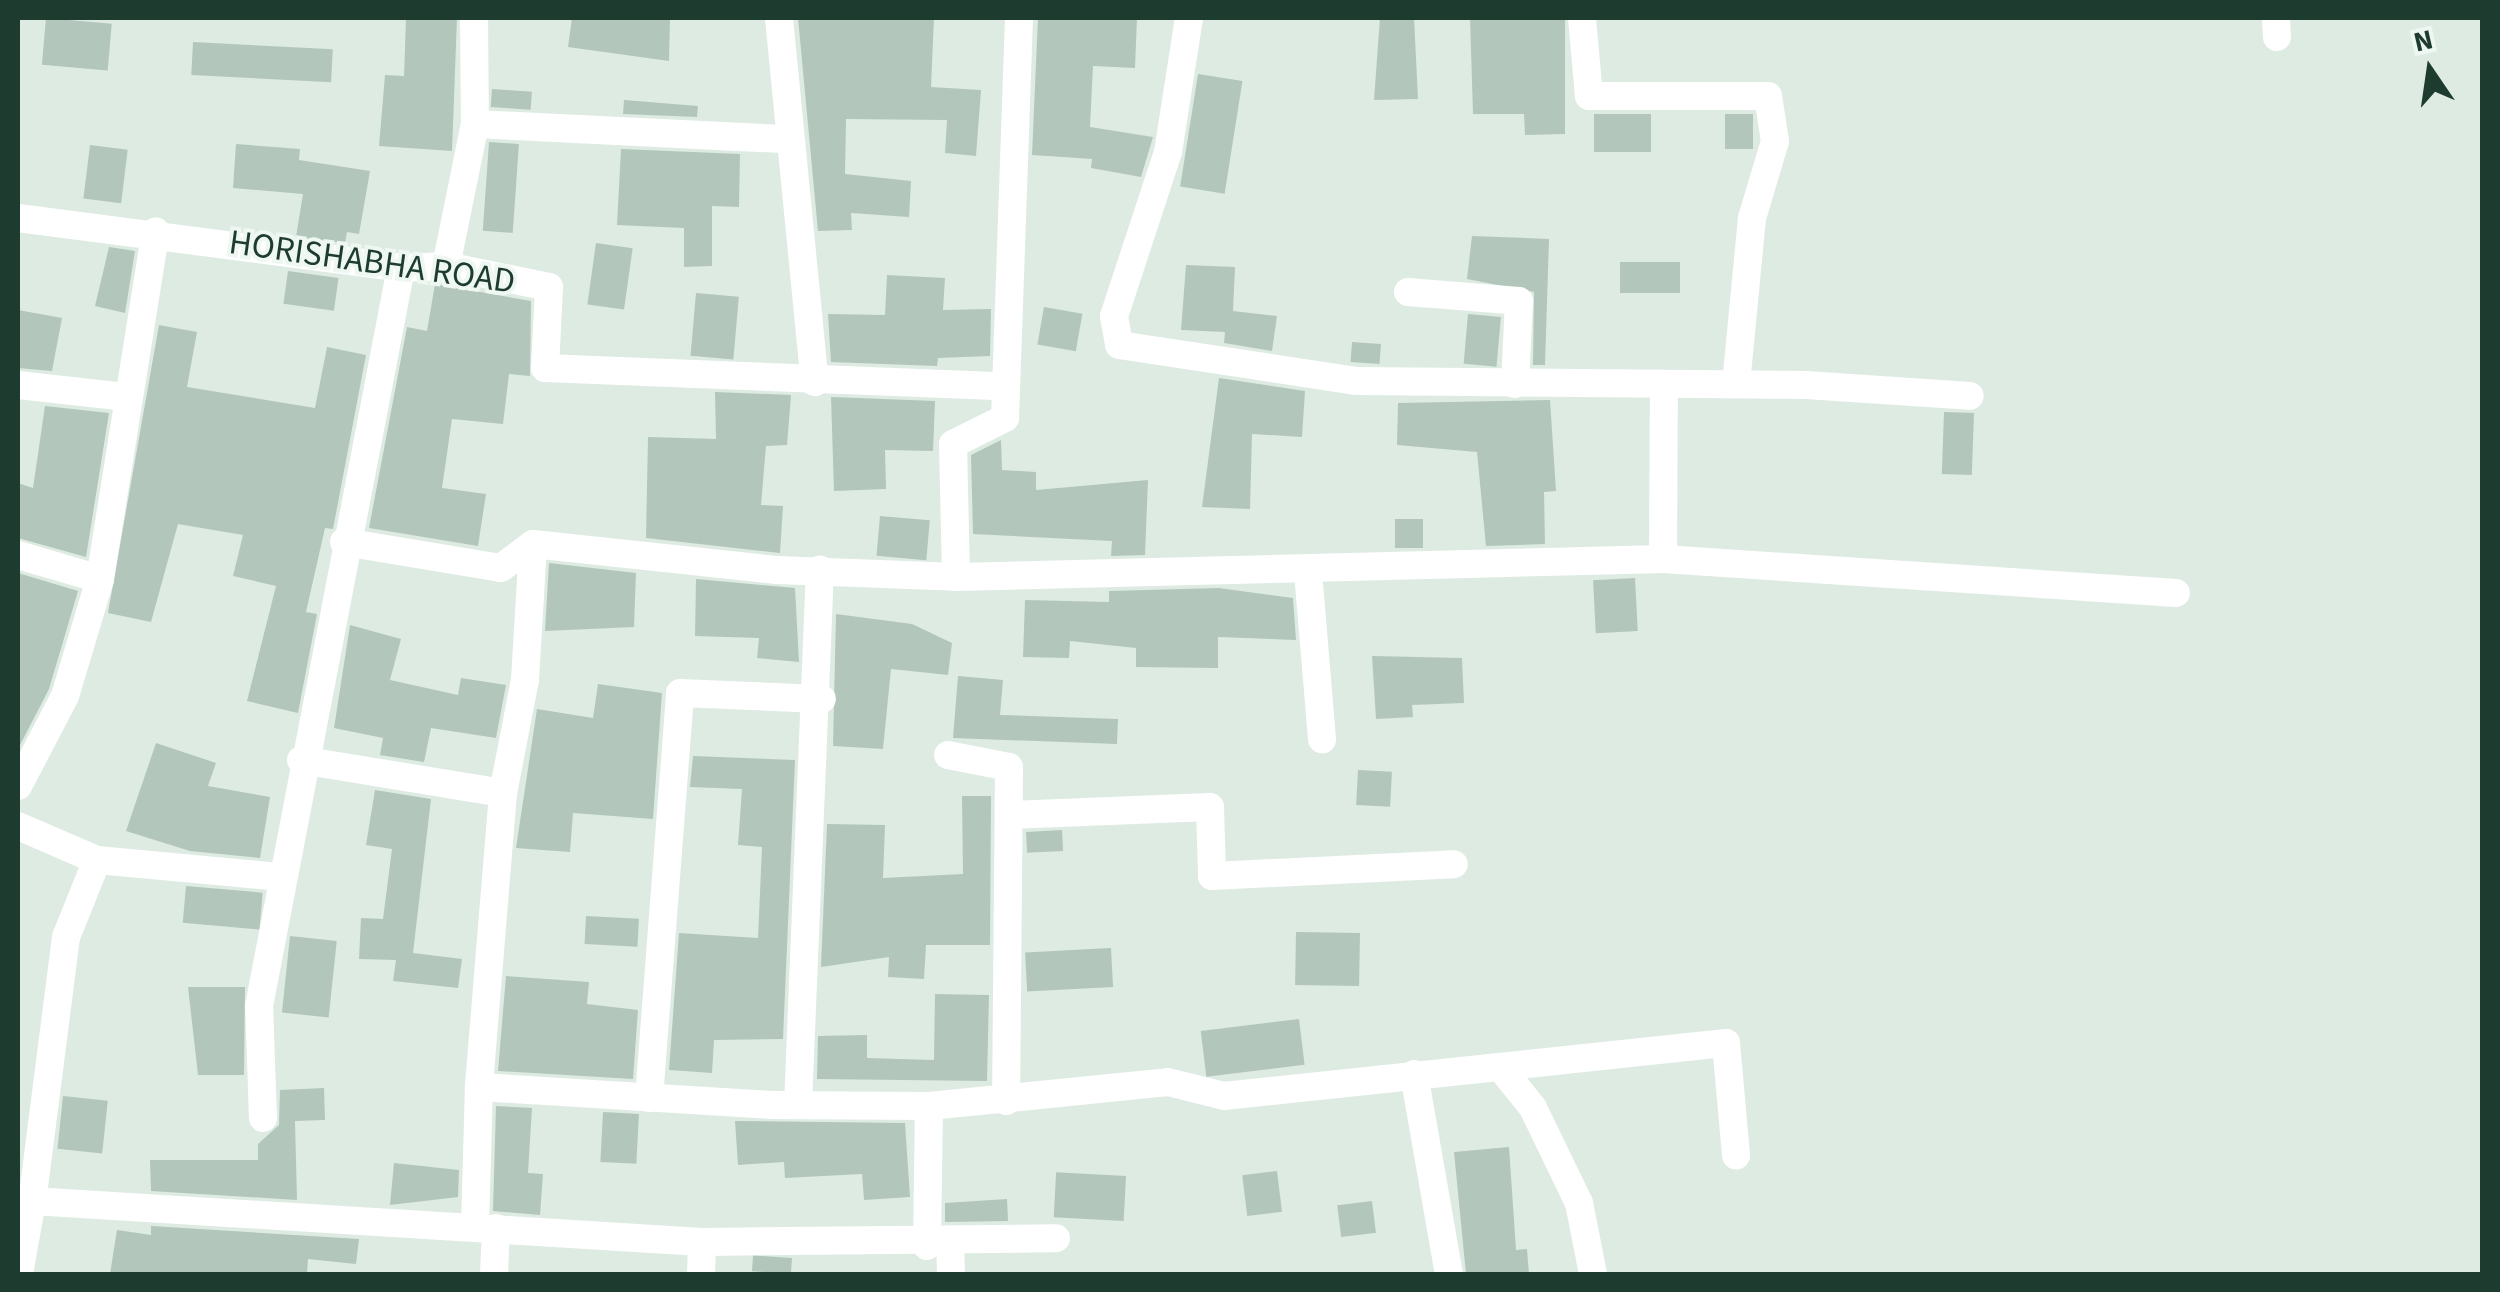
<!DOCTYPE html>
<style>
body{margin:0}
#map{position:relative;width:2500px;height:1292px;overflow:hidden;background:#deebe3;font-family:"Source Sans 3",sans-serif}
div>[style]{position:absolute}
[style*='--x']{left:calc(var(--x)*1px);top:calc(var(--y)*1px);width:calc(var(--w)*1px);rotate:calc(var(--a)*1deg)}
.building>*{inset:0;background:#b3c6bc;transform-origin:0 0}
.street>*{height:28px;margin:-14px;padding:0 14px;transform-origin:14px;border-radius:14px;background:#fff}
span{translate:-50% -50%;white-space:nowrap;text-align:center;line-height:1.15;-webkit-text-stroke:8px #eef7f2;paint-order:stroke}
.street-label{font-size:35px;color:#1e3b30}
.frame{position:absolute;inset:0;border:20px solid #1e3b30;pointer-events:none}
.north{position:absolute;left:2380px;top:20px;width:100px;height:100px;-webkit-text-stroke:8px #eef7f2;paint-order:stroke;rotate:347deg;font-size:28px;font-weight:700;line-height:40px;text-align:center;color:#1e3b30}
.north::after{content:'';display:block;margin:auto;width:35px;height:45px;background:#1e3b30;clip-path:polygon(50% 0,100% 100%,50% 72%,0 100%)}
</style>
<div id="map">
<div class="building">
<i style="left:46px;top:18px;width:66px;height:47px;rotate:5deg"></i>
<i style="clip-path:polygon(406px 18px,457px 18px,452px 151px,379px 146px,385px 75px,404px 76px)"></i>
<i style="clip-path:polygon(572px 18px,670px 18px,669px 61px,568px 47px)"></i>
<i style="clip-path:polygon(798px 18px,934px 18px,931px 87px,981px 90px,976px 156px,945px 153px,947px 120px,846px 119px,845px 174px,911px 181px,909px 217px,851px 213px,852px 230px,818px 231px)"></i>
<i style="clip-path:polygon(1038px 18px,1137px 18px,1135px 68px,1093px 66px,1090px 127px,1153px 137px,1141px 177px,1091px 168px,1092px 159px,1032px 155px)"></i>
<i style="clip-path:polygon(1380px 18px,1414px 18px,1418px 99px,1374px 100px)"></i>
<i style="clip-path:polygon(1470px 18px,1565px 18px,1565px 134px,1525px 135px,1524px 114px,1473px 114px)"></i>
<i style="left:193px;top:42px;width:140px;height:33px;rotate:3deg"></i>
<i style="left:1198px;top:74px;width:45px;height:114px;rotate:9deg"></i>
<i style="left:492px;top:89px;width:40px;height:18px;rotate:4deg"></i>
<i style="clip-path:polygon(624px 100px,698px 106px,697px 117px,623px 114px)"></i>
<i style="left:1594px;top:114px;width:57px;height:38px"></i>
<i style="left:1725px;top:114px;width:28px;height:35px"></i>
<i style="left:489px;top:142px;width:30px;height:89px;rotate:4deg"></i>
<i style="clip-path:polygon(236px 144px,300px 149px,299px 160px,370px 171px,359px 234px,347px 232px,345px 243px,296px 237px,303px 194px,233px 188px)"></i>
<i style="left:90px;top:145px;width:38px;height:54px;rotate:7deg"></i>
<i style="clip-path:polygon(621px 149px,740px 154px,739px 207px,712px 206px,712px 266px,684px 267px,684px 228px,617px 225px)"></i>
<i style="clip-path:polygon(1472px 236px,1549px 239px,1545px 365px,1533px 365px,1534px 292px,1467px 279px)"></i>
<i style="left:596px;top:243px;width:37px;height:62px;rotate:8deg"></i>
<i style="clip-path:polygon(109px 247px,135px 251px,125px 313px,95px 306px)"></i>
<i style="left:1620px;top:262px;width:60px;height:31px"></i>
<i style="clip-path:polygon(1186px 265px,1235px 267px,1233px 311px,1277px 316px,1272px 351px,1224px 343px,1225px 332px,1181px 330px)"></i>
<i style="left:288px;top:271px;width:51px;height:33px;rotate:8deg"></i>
<i style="clip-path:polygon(887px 275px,945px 278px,943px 310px,991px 309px,990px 356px,938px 358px,937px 366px,831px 362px,828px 314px,885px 315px)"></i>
<i style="clip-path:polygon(435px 284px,531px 301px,530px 376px,509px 374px,503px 424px,452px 419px,442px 488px,486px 494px,478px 546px,369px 528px,407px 327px,427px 331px)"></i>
<i style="left:696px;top:293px;width:43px;height:63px;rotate:5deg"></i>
<i style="left:1044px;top:307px;width:39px;height:38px;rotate:10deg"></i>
<i style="clip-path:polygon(18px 310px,62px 318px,52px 371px,18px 368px)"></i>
<i style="left:1468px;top:314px;width:33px;height:50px;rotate:5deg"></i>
<i style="clip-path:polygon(159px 325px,197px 332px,187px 387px,315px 408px,327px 347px,366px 355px,333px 529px,325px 528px,306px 612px,317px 614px,298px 713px,247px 701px,276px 586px,233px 576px,243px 535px,178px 524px,151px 622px,108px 613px)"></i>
<i style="left:1352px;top:342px;width:29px;height:20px;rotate:4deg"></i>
<i style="clip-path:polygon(1219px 378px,1305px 391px,1302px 437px,1252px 434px,1250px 509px,1202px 507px)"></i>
<i style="clip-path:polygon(715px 392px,791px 395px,787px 445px,766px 446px,761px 505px,783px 506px,780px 553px,646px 538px,648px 437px,716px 439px)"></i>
<i style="clip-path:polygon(831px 397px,935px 401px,933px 451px,885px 450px,886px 489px,834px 491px)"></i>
<i style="clip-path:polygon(1550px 400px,1556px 491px,1544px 492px,1545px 544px,1486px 546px,1477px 452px,1397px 445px,1398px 403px)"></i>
<i style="clip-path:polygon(45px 406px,109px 413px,86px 557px,18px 538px,18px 483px,33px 488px)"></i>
<i style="left:1944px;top:412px;width:30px;height:62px;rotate:2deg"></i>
<i style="clip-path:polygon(1001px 440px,1002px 470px,1036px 472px,1036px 490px,1148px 480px,1145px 555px,1111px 556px,1112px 541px,973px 534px,971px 455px)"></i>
<i style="left:880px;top:516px;width:50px;height:40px;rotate:5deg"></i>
<i style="left:1395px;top:519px;width:28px;height:29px"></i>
<i style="clip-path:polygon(549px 563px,636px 573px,634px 627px,545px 631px)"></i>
<i style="clip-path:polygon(18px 573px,78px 591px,49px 689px,18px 749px)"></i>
<i style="left:1635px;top:578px;width:53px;height:42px;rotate:87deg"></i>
<i style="clip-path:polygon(696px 579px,795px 588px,799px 662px,757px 658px,759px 638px,695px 636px)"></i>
<i style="clip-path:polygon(1219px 588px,1293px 598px,1296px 640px,1218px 637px,1218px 668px,1136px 667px,1136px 648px,1070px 641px,1069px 658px,1023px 657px,1025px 600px,1109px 602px,1109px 591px)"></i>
<i style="clip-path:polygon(836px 614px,912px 624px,952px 643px,948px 675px,891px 669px,883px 749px,833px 746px)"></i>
<i style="clip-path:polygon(350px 625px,401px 639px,390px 680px,458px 695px,461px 678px,506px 685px,496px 738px,431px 728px,424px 762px,380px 755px,383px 738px,334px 728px)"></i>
<i style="clip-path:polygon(1372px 656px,1462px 658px,1464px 703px,1412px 705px,1413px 717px,1376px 719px)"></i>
<i style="clip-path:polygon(958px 676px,1003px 680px,1000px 715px,1118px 719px,1117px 744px,953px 738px)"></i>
<i style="clip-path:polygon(598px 684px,662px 693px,653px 819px,573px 813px,570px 852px,516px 848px,537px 709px,593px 718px)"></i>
<i style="clip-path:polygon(156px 743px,216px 763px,208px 786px,270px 797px,260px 858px,190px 851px,126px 831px)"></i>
<i style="clip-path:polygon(693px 756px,795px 760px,783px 1039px,714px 1040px,712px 1073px,669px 1070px,679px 933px,758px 938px,762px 847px,738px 845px,742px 789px,690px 787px)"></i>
<i style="left:1358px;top:770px;width:34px;height:35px;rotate:3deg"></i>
<i style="clip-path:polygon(375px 790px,431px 799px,413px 953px,462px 959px,458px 988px,393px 981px,396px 960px,359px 959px,361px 918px,383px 919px,392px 849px,366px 845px)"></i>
<i style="clip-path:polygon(962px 796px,991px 796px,990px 945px,926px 945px,924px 979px,888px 977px,889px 957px,821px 967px,827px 824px,885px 825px,883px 878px,963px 874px)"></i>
<i style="left:1062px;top:830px;width:21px;height:36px;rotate:87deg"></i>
<i style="left:186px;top:886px;width:77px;height:37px;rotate:5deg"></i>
<i style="left:586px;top:916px;width:53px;height:28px;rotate:3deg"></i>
<i style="left:1296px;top:932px;width:64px;height:53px;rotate:1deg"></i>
<i style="left:290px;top:936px;width:47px;height:77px;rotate:6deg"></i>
<i style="left:1111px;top:948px;width:39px;height:86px;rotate:87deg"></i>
<i style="clip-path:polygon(506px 976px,589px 982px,587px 1004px,638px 1010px,633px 1079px,498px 1071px)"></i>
<i style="clip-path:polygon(188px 987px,245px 987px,244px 1075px,198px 1075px)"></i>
<i style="clip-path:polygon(935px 994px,989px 995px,987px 1081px,817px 1079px,818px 1036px,867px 1035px,867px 1058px,934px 1060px)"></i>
<i style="left:1299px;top:1019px;width:46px;height:99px;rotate:83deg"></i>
<i style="clip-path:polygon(324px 1088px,325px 1120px,295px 1121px,297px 1200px,151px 1191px,150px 1160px,258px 1160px,258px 1144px,279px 1125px,280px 1090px)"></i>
<i style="left:63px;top:1096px;width:45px;height:53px;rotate:6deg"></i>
<i style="clip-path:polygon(496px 1106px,532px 1108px,528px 1173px,543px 1174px,540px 1215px,493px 1211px)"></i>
<i style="left:603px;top:1112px;width:36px;height:50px;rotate:3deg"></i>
<i style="clip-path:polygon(735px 1121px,905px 1123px,910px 1197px,864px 1200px,862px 1174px,785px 1178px,784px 1162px,738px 1165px)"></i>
<i style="clip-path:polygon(1509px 1147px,1516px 1250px,1527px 1249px,1529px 1274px,1466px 1274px,1454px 1152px)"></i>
<i style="clip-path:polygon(394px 1163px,459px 1170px,458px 1197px,390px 1205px)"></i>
<i style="left:1277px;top:1171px;width:41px;height:35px;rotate:83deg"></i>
<i style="left:1126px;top:1176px;width:45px;height:70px;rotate:93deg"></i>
<i style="clip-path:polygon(1007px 1199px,1008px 1221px,945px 1222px,945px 1203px)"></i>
<i style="left:1372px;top:1201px;width:32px;height:35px;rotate:83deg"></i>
<i style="clip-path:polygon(151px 1226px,359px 1239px,356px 1264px,308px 1259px,307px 1274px,110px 1274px,117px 1230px,151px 1235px)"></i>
<i style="left:792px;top:1258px;width:16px;height:39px;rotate:94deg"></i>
</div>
<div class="street">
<i style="--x:474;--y:18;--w:106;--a:89.5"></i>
<i style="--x:475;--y:124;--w:309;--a:2.8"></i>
<i style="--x:779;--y:18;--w:366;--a:84.4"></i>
<i style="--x:1019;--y:18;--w:400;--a:92"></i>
<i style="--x:1005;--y:418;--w:58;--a:153.4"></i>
<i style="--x:953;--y:444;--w:133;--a:88.7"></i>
<i style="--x:956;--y:577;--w:707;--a:-1.46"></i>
<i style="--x:1663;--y:559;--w:514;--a:3.79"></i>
<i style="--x:1189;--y:18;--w:136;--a:98.9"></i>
<i style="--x:1168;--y:152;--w:173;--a:108.2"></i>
<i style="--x:1114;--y:316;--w:29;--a:80"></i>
<i style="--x:1119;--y:345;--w:241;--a:8.6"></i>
<i style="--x:1357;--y:381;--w:449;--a:0.5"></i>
<i style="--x:1806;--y:385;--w:164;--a:3.8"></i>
<i style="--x:1582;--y:18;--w:78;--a:84.9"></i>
<i style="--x:1589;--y:96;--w:179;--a:0"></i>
<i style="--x:1768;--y:96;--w:46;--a:81.2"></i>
<i style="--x:1775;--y:141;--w:80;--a:106.6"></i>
<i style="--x:1752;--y:218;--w:167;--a:95.5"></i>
<i style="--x:2276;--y:18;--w:19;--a:87"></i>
<i style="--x:18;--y:218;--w:386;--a:7.4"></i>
<i style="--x:401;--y:268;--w:45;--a:-2.5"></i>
<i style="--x:446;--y:266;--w:105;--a:11.5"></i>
<i style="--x:549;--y:287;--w:81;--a:92.8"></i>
<i style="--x:545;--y:368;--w:457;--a:2.3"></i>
<i style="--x:446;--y:266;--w:145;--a:-78.5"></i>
<i style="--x:1408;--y:292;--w:111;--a:4.6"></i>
<i style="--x:1519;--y:301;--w:83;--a:92.8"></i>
<i style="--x:18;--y:385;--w:110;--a:6.3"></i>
<i style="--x:344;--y:542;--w:159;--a:9.4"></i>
<i style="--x:501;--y:568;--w:40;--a:-37"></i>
<i style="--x:533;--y:544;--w:245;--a:6.1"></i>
<i style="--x:777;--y:570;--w:179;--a:2.2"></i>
<i style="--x:18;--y:555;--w:85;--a:16.3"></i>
<i style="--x:1663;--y:559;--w:173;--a:-89.7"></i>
<i style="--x:1308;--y:572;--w:168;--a:85.2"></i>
<i style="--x:948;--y:755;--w:62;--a:11.1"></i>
<i style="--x:1009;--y:767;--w:334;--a:90.5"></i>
<i style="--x:301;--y:760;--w:205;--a:9.3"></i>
<i style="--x:503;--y:793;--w:295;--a:94.7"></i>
<i style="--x:18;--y:786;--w:102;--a:-62.4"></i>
<i style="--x:65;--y:696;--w:122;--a:-73.3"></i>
<i style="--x:100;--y:579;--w:352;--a:-80.9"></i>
<i style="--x:503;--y:793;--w:115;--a:-79"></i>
<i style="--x:525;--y:680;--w:136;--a:-86.6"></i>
<i style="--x:1009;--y:815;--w:201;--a:-2.3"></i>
<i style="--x:1210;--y:807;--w:69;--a:88.3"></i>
<i style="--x:1212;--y:876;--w:242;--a:-2.8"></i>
<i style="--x:18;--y:826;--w:86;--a:23.3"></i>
<i style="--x:97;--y:860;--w:185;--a:5.3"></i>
<i style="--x:97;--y:860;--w:83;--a:111.9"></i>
<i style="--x:66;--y:937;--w:266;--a:97.3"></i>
<i style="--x:32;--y:1201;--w:671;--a:3.5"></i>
<i style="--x:702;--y:1242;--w:354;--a:-0.6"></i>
<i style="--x:1501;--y:1068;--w:51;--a:51.3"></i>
<i style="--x:1533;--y:1108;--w:106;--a:64.2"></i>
<i style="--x:1579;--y:1203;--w:72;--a:78.8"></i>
<i style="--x:1414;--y:1074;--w:203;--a:80.1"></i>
<i style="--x:649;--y:1098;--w:406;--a:-85.6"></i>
<i style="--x:680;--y:693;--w:142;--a:2.4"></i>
<i style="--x:798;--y:1105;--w:536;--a:-87.65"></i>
<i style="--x:263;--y:1118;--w:112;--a:-92"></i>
<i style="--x:259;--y:1006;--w:752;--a:-79.11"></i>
<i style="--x:475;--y:1227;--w:140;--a:-88.4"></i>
<i style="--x:479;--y:1087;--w:293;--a:3.5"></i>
<i style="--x:771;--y:1105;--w:158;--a:0.4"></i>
<i style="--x:929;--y:1106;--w:240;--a:-5.7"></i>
<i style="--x:1168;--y:1082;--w:58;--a:14"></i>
<i style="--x:1224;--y:1096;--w:505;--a:-6.03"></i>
<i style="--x:1726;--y:1043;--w:113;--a:84.9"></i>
<i style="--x:950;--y:1244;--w:30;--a:88"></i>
<i style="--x:927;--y:1246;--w:140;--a:-89.2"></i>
<i style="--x:19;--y:1274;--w:74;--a:-79.9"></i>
<i style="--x:494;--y:1274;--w:46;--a:-87.5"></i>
<i style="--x:701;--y:1274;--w:32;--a:-88"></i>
</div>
<div class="street-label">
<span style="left:372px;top:262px;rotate:8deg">HORISHABHA ROAD</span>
</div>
<div class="frame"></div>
<div class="north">N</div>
</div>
